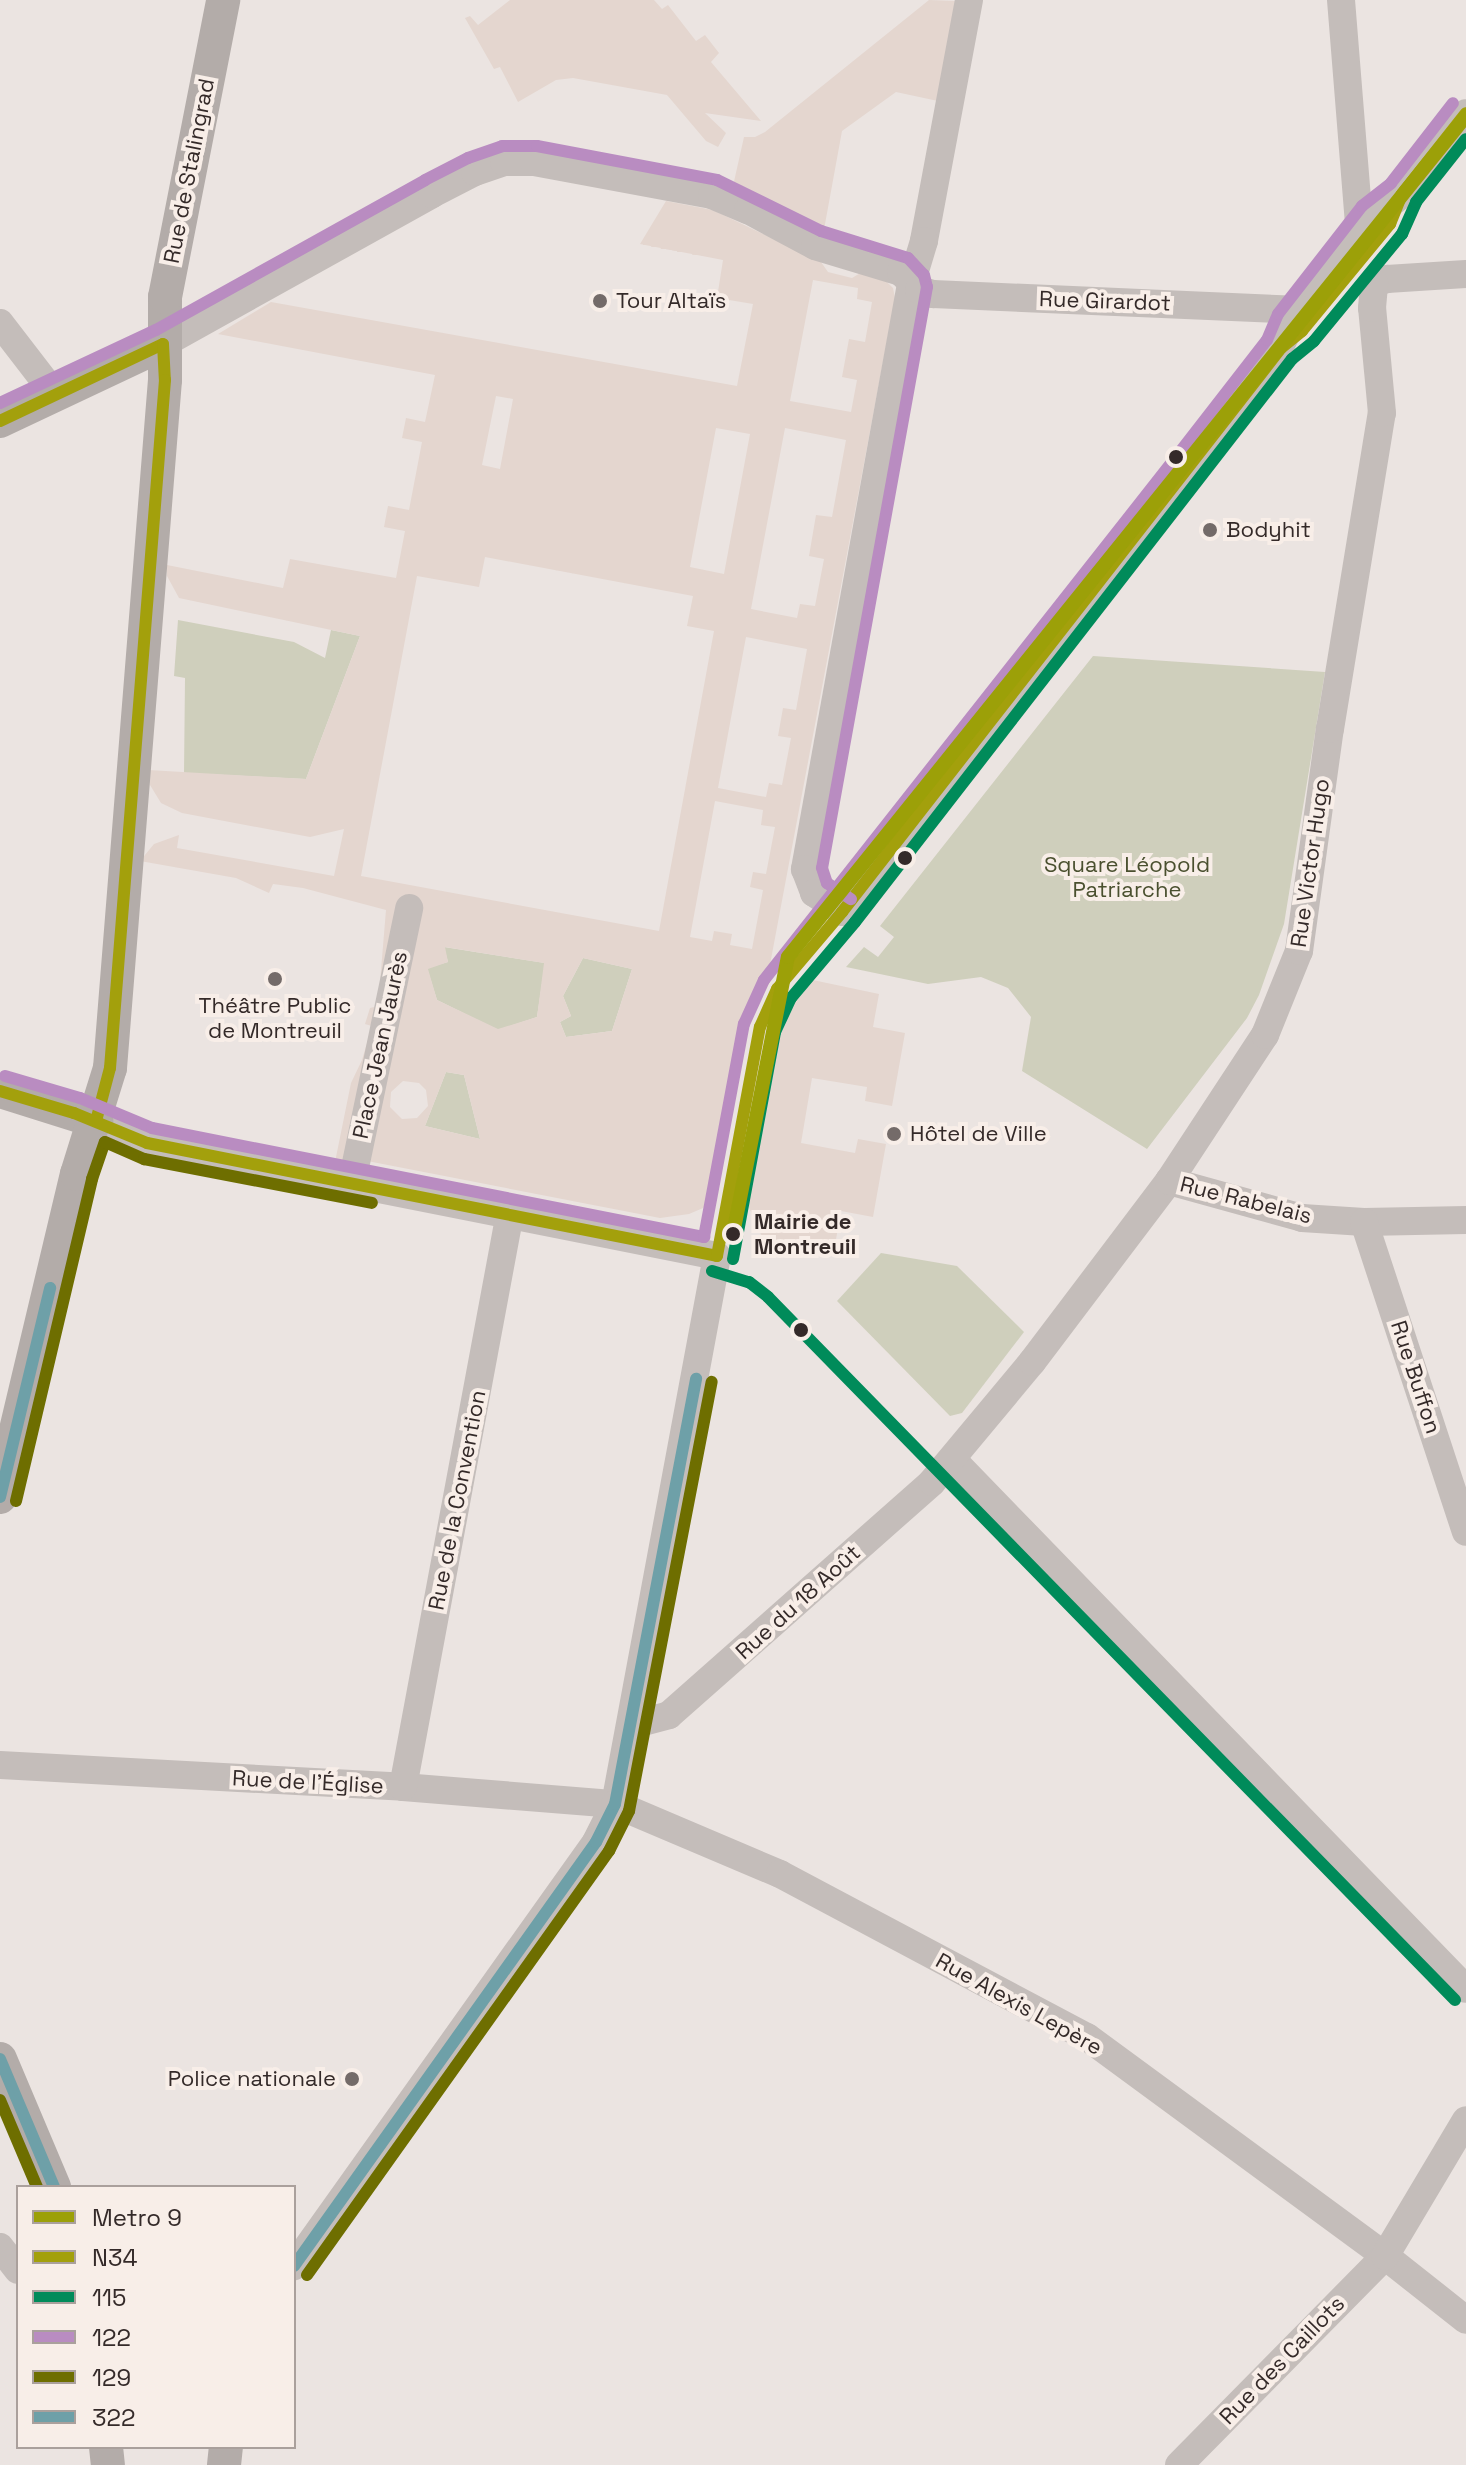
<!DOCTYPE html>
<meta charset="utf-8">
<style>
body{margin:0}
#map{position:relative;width:1466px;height:2465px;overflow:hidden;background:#ebe4e1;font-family:"Space Grotesk",sans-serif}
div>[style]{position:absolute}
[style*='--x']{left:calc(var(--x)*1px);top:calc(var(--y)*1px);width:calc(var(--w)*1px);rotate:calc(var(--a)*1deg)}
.green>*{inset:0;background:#cfcfbc}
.plaza>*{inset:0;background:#e4d6cf}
.minor>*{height:28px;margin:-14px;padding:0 14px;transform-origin:14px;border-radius:14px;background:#c4bdba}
.major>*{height:34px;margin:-17px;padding:0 17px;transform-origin:17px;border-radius:17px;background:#b3aca9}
.bus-1>*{height:12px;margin:-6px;padding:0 6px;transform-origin:6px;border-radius:6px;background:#a3a00c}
.bus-2>*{height:12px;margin:-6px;padding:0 6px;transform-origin:6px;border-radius:6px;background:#008b5a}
.bus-3>*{height:12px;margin:-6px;padding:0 6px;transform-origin:6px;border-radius:6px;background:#b98cc1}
.bus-4>*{height:12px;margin:-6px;padding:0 6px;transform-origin:6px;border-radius:6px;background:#6e6e00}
.bus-5>*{height:12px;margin:-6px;padding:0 6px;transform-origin:6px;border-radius:6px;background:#6ea0a8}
.metro-1>*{height:14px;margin:-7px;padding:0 7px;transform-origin:7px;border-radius:7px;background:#9ca008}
.dots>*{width:22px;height:22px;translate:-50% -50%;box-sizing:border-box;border:4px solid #f8eee8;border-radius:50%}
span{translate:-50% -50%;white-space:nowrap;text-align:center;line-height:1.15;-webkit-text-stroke:8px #f8eee8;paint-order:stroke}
.street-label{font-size:22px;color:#342a29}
.poi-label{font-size:22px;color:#342a29}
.left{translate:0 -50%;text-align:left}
.right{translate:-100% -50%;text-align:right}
.park-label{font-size:22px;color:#4a502f}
.stop-label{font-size:22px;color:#342a29;font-weight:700}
.legend{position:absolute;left:16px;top:2185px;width:280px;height:264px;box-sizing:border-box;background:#f8eee8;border:2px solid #aaa09c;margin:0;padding:10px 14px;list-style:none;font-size:24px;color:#342a29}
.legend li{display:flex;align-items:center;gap:16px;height:40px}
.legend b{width:40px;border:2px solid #aaa09c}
</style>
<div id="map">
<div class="green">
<i style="clip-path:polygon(178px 620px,294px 642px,325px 658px,331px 630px,360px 636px,306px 779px,184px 773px,185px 678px,174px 676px)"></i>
<i style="clip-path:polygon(1093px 656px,1325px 672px,1284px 924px,1259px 995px,1247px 1018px,1147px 1149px,1022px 1071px,1031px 1017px,1008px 988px,981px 977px,928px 984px,846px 967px,864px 947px,878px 957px,894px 937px,880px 926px)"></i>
<i style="clip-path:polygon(444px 947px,545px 963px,537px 1017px,498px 1030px,437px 1000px,427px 968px,448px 962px)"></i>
<i style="clip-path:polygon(583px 958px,632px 969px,612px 1031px,566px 1037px,560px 1022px,571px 1016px,563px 996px)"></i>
<i style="clip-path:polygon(446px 1072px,464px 1075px,480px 1139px,425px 1126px)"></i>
<i style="clip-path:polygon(881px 1253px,957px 1266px,1024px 1332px,962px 1413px,950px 1416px,837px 1301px)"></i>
</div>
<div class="plaza">
<i style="clip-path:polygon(510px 0,654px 0,662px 9px,668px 5px,696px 41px,705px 35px,719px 53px,711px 62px,761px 121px,705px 113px,726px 133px,718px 147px,706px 141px,667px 95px,573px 78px,556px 80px,518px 102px,500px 67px,494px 69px,465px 18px,470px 16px,478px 25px)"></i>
<i style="clip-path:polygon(929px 0,955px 1px,938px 101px,896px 92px,842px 131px,823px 235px,733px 186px,744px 137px,755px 137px,765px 132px)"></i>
<i style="clip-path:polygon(evenodd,666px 201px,713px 210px,821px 262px,828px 272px,852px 278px,862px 272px,883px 278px,893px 288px,895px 298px,769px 970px,749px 1021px,713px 1195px,703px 1208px,689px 1214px,660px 1218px,357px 1159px,334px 1167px,351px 1083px,362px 1060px,372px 1026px,365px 1024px,370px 1008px,378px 1006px,386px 910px,303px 888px,273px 884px,269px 893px,236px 878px,140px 861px,154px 844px,179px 835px,177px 848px,334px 876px,344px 829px,310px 837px,182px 813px,161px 803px,150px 785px,148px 770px,306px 779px,360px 636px,179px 598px,167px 576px,167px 565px,283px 588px,290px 559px,396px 578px,405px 531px,384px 527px,388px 506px,409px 510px,422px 442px,402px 438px,406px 418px,425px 422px,435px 375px,218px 334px,271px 302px,737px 386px,753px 304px,717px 298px,723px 260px,640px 244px,666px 201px,813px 280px,858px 288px,857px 299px,872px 302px,865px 342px,849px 339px,842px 377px,857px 380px,851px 412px,790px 401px,813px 280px,666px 201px,496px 396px,513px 399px,500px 469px,482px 465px,496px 396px,666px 201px,716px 428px,750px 434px,724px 574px,690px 567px,716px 428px,666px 201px,785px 428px,846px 440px,832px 517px,816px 515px,809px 556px,824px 559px,815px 606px,800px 604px,797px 618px,751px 609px,785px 428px,666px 201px,485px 557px,693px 596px,687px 626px,714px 631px,659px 931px,361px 876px,417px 576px,479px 587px,485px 557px,666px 201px,746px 637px,807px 649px,796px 710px,783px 708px,778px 736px,791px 738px,782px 785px,769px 783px,766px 797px,718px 788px,746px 637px,666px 201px,715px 801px,763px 810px,761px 825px,775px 827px,766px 874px,753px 872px,750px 887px,763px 890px,752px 949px,730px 945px,732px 934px,714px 931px,712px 941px,690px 937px,715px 801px,666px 201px,445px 947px,544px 963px,537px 1017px,498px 1029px,437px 1000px,428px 969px,448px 962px,445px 947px,666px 201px,583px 958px,632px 969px,612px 1031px,566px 1037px,560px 1022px,571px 1016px,563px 996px,583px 958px,666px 201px,446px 1072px,464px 1075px,480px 1139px,425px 1126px,446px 1072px,666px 201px,403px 1081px,419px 1083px,426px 1090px,428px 1106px,417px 1118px,402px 1119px,390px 1107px,391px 1092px,403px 1081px)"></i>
<i style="clip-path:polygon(808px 979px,879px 994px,873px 1027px,905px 1033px,892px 1106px,865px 1101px,867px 1087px,812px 1078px,801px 1143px,855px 1153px,858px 1139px,886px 1144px,873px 1217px,841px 1211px,835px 1245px,818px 1242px,814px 1256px,796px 1253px,770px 1255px,748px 1205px,748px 1186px,778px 1021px)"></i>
</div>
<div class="minor">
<i style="--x:969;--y:0;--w:245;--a:100.6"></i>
<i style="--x:924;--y:241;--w:45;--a:106.8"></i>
<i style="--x:911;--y:284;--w:595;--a:100.27"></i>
<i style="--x:805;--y:869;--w:26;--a:69"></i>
<i style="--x:814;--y:893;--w:34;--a:34"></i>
<i style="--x:842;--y:912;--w:706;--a:-52.08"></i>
<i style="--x:1276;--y:355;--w:34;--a:-64"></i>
<i style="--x:1291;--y:324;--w:137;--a:-52.1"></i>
<i style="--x:1375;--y:216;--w:35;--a:-39"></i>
<i style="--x:1402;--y:194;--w:103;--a:-51.7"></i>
<i style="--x:1341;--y:0;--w:237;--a:85.4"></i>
<i style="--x:1374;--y:283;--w:14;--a:-17"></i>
<i style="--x:1387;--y:279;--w:79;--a:-3.6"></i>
<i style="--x:0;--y:323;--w:93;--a:52.4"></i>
<i style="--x:163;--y:344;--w:308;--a:-29.1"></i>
<i style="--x:432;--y:194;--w:48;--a:-27.1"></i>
<i style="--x:475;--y:172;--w:31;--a:-19"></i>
<i style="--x:504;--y:162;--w:30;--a:0"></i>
<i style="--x:534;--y:162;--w:181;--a:10.5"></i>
<i style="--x:712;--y:195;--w:39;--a:23"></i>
<i style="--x:748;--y:210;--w:76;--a:28.2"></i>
<i style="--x:815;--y:246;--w:90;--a:16.8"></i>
<i style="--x:901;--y:272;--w:25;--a:45"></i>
<i style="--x:919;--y:290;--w:15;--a:16"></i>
<i style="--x:933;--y:294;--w:369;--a:2.5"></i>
<i style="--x:96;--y:1121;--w:56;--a:23.3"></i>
<i style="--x:147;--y:1143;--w:581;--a:11.21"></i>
<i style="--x:717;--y:1256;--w:557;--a:100.54"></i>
<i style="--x:615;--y:1804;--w:42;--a:116.6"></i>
<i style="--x:596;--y:1842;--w:521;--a:125.46"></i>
<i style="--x:1169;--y:1181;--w:138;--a:15.5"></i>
<i style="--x:1302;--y:1218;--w:62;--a:3.7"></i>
<i style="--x:1364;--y:1222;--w:102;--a:-1.1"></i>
<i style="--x:352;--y:1182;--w:280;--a:-78.2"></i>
<i style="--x:1364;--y:1222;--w:326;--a:71.8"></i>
<i style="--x:952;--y:1459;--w:738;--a:45.88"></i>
<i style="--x:632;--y:1725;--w:38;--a:-15"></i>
<i style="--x:669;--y:1715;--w:351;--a:-41.5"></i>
<i style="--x:932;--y:1482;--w:156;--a:-50.2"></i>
<i style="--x:1032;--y:1362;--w:227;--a:-52.9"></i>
<i style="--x:1169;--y:1181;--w:175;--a:-56.7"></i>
<i style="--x:1265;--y:1035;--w:91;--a:-68"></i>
<i style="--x:1299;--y:951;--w:224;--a:-82.1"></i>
<i style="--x:1330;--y:729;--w:320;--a:-80.7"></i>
<i style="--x:1382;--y:413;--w:105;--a:-95.4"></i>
<i style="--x:1372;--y:308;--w:25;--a:-85"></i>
<i style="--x:0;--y:1765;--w:404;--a:3.1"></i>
<i style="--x:403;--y:1787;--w:213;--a:4.6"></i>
<i style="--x:615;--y:1804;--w:179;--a:23"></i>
<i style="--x:780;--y:1874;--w:348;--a:28"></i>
<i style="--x:1087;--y:2037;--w:370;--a:36.3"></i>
<i style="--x:1385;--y:2256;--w:103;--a:38.3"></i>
<i style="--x:403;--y:1787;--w:584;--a:-79.44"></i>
<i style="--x:0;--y:2247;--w:29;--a:52"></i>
<i style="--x:1179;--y:2465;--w:293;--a:-45.4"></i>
<i style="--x:1385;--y:2256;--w:158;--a:-59.2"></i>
</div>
<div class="major">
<i style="--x:0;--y:421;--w:180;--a:-25.3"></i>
<i style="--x:0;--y:1091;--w:101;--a:17.4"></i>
<i style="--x:0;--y:1497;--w:332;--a:-76.6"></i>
<i style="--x:77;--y:1174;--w:111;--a:-72.7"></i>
<i style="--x:110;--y:1068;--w:690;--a:-85.43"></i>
<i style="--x:165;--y:380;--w:83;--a:-90"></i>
<i style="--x:165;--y:297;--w:303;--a:-78.9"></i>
<i style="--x:0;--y:2059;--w:139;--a:67.1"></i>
<i style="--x:106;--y:2447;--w:18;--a:84"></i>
<i style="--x:224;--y:2465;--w:18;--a:-84"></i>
</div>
<div class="bus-1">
<i style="--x:0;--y:421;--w:180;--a:-25.3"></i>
<i style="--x:163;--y:344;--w:36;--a:87"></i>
<i style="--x:165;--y:380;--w:690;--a:94.57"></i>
<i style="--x:110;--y:1068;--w:55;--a:104.8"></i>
<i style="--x:0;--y:1091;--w:77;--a:16.6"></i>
<i style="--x:74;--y:1113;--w:79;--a:22.3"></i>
<i style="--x:147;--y:1143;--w:581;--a:11.21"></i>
<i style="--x:717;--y:1256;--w:233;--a:-79.4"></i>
<i style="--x:760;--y:1027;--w:42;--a:-65.9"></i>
<i style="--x:777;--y:989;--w:101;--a:-49.8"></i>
<i style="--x:842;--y:912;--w:715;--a:-52.1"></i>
<i style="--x:1281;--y:348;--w:27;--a:-39"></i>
<i style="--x:1302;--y:331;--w:139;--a:-50.6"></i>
<i style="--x:1390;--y:224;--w:32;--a:-68"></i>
<i style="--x:1402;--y:194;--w:103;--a:-51.7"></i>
</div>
<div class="bus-2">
<i style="--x:733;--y:1259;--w:231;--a:-79.5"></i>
<i style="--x:775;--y:1032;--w:38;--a:-65"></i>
<i style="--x:791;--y:998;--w:99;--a:-49.9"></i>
<i style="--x:855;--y:922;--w:713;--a:-52.18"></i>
<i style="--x:1292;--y:359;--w:28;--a:-39"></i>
<i style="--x:1314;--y:341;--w:139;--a:-50.6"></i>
<i style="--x:1402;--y:234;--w:35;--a:-66"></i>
<i style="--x:1416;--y:202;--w:80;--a:-51.6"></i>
<i style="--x:712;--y:1271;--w:39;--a:17"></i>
<i style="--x:749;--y:1282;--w:24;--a:38"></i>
<i style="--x:768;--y:1297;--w:983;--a:45.66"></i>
</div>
<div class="bus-3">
<i style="--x:0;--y:403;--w:172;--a:-25.1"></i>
<i style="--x:156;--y:330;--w:308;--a:-29.1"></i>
<i style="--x:425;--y:180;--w:48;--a:-27.1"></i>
<i style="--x:468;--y:158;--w:36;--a:-19"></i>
<i style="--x:502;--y:146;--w:35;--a:0"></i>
<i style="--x:537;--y:146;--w:183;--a:10.7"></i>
<i style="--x:717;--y:180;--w:116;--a:26.1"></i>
<i style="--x:821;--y:231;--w:91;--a:17.2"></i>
<i style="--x:908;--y:258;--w:23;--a:47"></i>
<i style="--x:924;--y:275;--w:12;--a:76"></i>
<i style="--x:927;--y:287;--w:590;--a:100.24"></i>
<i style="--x:822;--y:868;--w:16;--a:72"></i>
<i style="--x:827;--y:883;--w:29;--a:34"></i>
<i style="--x:5;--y:1076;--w:78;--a:16.3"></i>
<i style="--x:80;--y:1098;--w:78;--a:22.6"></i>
<i style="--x:152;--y:1128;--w:563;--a:11.17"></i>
<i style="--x:704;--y:1237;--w:217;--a:-79.4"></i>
<i style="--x:744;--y:1024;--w:48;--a:-65.6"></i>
<i style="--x:764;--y:980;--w:661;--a:-51.76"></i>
<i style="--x:1173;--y:461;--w:153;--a:-52.2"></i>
<i style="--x:1267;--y:340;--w:28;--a:-67"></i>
<i style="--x:1278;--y:314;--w:137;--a:-52.1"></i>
<i style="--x:1362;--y:206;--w:37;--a:-38"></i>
<i style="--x:1391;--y:183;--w:101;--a:-52.2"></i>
</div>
<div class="bus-4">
<i style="--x:16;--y:1501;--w:331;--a:-76.7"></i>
<i style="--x:92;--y:1179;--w:39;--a:-71"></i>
<i style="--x:105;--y:1142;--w:43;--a:23.6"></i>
<i style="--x:144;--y:1159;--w:232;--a:10.9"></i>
<i style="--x:0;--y:2100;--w:95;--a:67"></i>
<i style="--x:307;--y:2275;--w:521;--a:-54.54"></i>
<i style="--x:609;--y:1851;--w:45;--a:-63.4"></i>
<i style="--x:629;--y:1811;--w:437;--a:-79.1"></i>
</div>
<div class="bus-5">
<i style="--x:0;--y:1497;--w:215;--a:-76.5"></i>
<i style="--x:0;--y:2059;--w:139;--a:67.1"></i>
<i style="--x:294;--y:2266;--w:521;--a:-54.54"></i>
<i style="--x:596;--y:1842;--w:42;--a:-63.4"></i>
<i style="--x:615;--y:1804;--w:433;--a:-79.2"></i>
</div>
<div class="metro-1">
<i style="--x:733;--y:1234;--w:282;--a:-78.8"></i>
<i style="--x:788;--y:957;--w:1080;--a:-51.12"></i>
</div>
<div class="dots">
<i style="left:600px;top:301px;background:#746b69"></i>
<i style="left:1176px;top:457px;background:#342a29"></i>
<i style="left:1210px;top:530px;background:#746b69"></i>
<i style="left:905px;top:858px;background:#342a29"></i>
<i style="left:275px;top:979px;background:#746b69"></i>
<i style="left:894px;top:1134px;background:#746b69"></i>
<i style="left:733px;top:1234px;background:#342a29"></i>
<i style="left:801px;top:1330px;background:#342a29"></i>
<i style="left:352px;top:2079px;background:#746b69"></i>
</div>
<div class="street-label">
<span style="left:189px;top:171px;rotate:-79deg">Rue de Stalingrad</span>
<span style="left:1105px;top:301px;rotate:2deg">Rue Girardot</span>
<span style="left:1310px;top:863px;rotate:-82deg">Rue Victor Hugo</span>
<span style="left:380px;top:1045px;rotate:-78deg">Place Jean Jaurès</span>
<span style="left:1246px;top:1200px;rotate:14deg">Rue Rabelais</span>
<span style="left:1416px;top:1377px;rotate:72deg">Rue Buffon</span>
<span style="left:457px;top:1500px;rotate:-79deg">Rue de la Convention</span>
<span style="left:798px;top:1602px;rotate:-42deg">Rue du 18 Août</span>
<span style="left:308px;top:1782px;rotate:3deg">Rue de l'Église</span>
<span style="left:1019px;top:2004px;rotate:29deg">Rue Alexis Lepère</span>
<span style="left:1282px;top:2360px;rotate:-46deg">Rue des Caillots</span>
</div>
<div class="poi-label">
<span class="left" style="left:616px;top:301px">Tour Altaïs</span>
<span class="left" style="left:1226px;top:530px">Bodyhit</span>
<span style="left:275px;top:1018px">Théâtre Public<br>de Montreuil</span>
<span class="left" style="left:910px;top:1134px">Hôtel de Ville</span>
<span class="right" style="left:336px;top:2079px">Police nationale</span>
</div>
<div class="park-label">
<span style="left:1127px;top:877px">Square Léopold<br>Patriarche</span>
</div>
<div class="stop-label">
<span class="left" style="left:754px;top:1234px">Mairie de<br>Montreuil</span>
</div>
<ul class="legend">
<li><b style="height:10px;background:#9ca008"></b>Metro 9</li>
<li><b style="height:10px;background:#a3a00c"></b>N34</li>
<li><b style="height:10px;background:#008b5a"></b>115</li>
<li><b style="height:10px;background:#b98cc1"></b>122</li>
<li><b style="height:10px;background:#6e6e00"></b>129</li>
<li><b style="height:10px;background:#6ea0a8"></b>322</li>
</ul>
</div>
